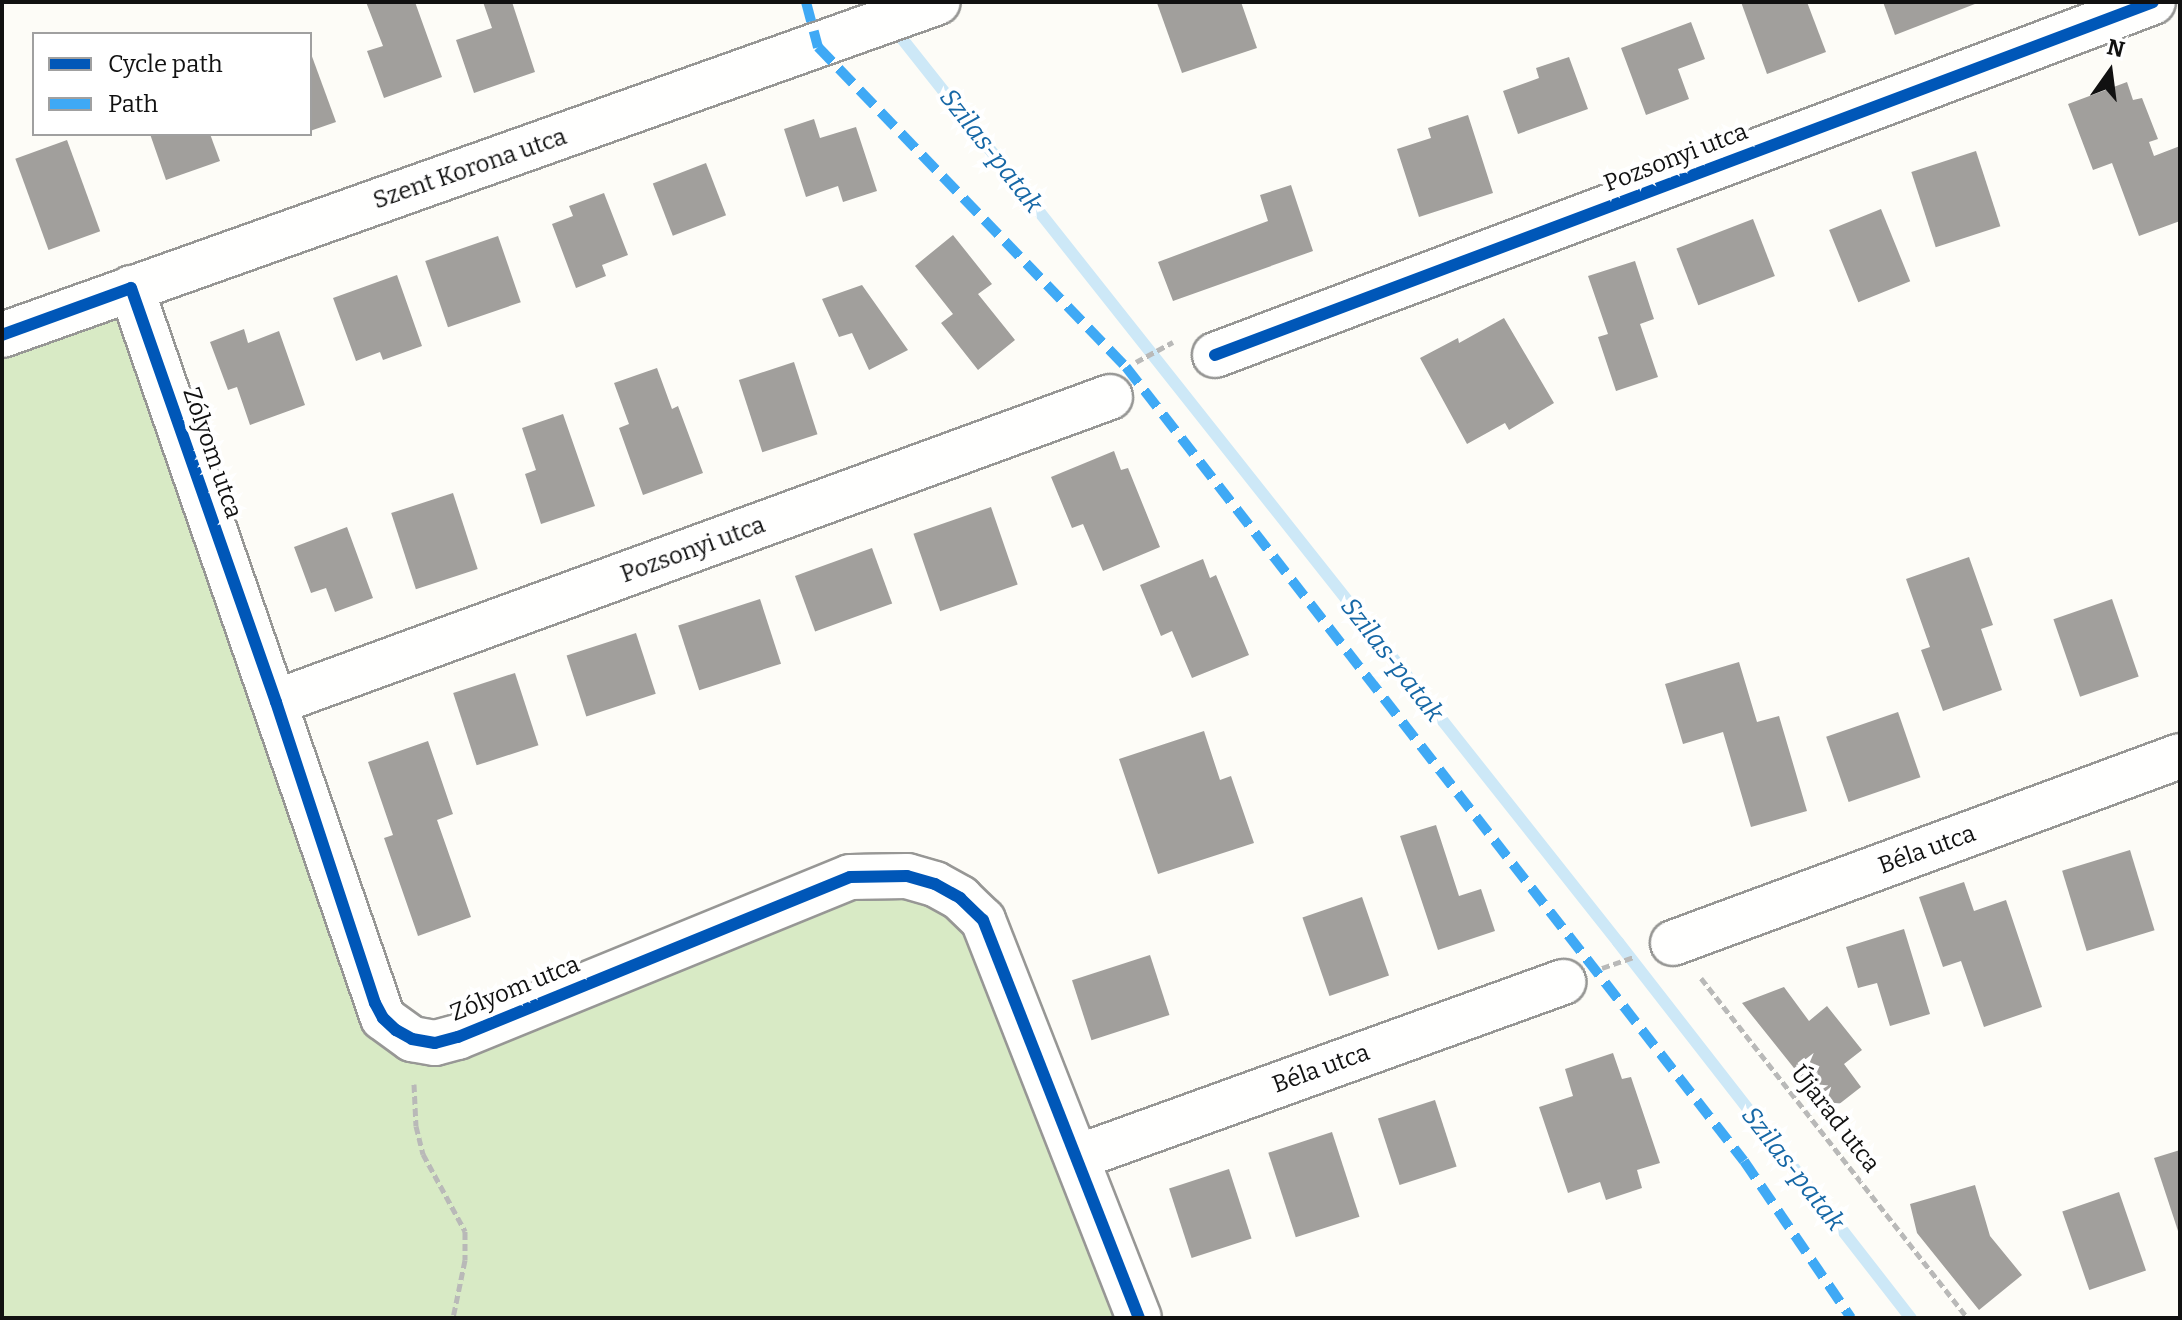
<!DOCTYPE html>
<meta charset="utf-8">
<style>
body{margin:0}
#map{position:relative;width:2182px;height:1320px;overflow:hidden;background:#fdfcf7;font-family:Bitter,serif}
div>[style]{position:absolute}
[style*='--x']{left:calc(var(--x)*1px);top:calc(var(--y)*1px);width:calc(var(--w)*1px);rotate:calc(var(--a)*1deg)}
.forest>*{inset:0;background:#d8eac5}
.stream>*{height:12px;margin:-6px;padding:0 6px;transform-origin:6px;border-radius:6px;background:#cde8f7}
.building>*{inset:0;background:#a19f9c;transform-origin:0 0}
.path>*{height:5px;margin-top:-2.5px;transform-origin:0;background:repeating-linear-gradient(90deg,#b9b9b8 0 8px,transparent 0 12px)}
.roads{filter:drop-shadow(2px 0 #979795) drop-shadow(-2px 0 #979795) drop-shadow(0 2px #979795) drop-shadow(0 -2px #979795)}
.street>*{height:44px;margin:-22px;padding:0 22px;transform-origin:22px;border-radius:22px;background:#fffffe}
.quiet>*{height:10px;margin-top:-5px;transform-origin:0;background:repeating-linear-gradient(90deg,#3fa9f5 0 20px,transparent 0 30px)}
.cycleway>*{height:12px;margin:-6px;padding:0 6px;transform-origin:6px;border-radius:6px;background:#0057b8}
span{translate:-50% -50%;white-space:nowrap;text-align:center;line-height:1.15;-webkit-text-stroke:8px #fff;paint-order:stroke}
.street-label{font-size:24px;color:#111}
.water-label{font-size:26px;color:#1768a6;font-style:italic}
.frame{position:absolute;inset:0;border:4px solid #111;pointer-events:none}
.legend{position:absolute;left:32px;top:32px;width:280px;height:104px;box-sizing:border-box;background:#fff;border:2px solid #a0a0a0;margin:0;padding:10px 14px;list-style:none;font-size:24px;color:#111}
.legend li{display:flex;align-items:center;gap:16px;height:40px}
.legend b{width:40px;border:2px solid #a0a0a0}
.north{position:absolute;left:2070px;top:32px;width:80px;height:80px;-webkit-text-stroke:6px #fff;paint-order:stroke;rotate:14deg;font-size:22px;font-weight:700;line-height:32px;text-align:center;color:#111}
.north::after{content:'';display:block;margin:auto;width:28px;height:36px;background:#111;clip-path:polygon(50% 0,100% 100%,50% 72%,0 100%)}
</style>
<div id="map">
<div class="forest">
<i style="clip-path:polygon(131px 288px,412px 1039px,818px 888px,960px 898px,1139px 1318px,2px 1318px,2px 335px)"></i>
</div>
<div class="stream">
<i style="--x:892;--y:26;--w:1169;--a:51.6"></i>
<i style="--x:1618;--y:942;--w:477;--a:52.1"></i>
</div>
<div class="building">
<i style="clip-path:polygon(366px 2px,415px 2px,442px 77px,384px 98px,367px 51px,383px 46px)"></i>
<i style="clip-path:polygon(483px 2px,512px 2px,535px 72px,474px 93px,456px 40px,492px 28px)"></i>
<i style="clip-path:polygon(1161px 2px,1241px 2px,1257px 48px,1182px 73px,1157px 3px)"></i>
<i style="clip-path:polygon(1741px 2px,1807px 2px,1826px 52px,1767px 74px)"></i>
<i style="clip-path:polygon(1883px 2px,1980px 2px,1895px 35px)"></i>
<i style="clip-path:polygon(1691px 22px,1705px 59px,1678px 69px,1689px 99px,1646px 115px,1621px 48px)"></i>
<i style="clip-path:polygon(310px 51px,336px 122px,310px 131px)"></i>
<i style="clip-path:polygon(1569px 57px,1588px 109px,1518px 134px,1503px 91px,1539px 78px,1536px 68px)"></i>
<i style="clip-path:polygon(2127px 82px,2133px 100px,2142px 98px,2158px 139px,2149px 142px,2154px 156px,2180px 146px,2180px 221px,2139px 236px,2112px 163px,2093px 170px,2068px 104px)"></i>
<i style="clip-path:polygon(1468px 115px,1493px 193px,1419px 217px,1397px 149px,1431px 138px,1428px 128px)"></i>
<i style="clip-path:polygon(814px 119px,820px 138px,856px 127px,877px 191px,843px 202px,838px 186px,806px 197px,784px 129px)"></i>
<i style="clip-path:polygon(150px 134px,210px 134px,220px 161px,166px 180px)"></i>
<i style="left:67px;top:140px;width:97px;height:55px;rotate:70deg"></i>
<i style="left:1976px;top:151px;width:79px;height:68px;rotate:72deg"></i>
<i style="left:706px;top:163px;width:56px;height:57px;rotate:69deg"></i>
<i style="clip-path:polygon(1291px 185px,1313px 251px,1173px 301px,1158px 262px,1268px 221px,1260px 195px)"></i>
<i style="clip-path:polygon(604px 193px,628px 255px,602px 265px,606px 276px,576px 288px,552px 224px,573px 216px,569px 206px)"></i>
<i style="left:1881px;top:209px;width:78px;height:56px;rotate:68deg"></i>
<i style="left:1753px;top:219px;width:61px;height:82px;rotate:69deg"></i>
<i style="clip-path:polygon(953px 235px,992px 284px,978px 294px,1015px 340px,978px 370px,941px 323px,953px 314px,915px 266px)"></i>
<i style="left:498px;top:236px;width:70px;height:77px;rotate:71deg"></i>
<i style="clip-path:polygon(1635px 261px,1654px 319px,1640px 324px,1658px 377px,1616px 391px,1598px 337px,1608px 334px,1588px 276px)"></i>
<i style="clip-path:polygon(397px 275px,422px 346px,383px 360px,380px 352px,356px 361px,333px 298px)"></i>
<i style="clip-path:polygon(862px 285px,908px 350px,869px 370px,852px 333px,839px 337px,822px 299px)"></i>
<i style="clip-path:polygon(1504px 318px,1554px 403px,1509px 430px,1505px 423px,1467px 444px,1420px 358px,1458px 338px,1459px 343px)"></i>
<i style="clip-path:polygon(244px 329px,248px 343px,279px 331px,305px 405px,250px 425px,237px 387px,228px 390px,210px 342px)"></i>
<i style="left:794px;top:362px;width:76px;height:58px;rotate:72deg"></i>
<i style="clip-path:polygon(657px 368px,672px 409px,678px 406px,703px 473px,643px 495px,619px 428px,629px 424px,614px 383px)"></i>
<i style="clip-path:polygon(563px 414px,595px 506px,541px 524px,525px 474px,536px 470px,522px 428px)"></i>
<i style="clip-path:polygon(1114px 451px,1121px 470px,1128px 468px,1160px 547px,1103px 571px,1083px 524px,1072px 528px,1051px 477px)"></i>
<i style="left:453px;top:493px;width:80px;height:65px;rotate:72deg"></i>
<i style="left:991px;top:507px;width:82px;height:82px;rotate:71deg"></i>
<i style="clip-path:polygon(347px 527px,373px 598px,335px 612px,326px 588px,311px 593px,294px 547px)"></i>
<i style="left:872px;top:548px;width:59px;height:82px;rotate:70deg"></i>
<i style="clip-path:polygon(1969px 557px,1993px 625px,1981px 629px,2002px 690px,1943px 711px,1921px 650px,1930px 647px,1906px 579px)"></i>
<i style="clip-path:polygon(1203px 559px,1210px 578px,1216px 575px,1249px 655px,1192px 678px,1172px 631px,1161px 636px,1140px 585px)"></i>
<i style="left:760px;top:599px;width:68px;height:86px;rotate:72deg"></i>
<i style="left:2112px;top:599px;width:82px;height:62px;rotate:71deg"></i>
<i style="left:636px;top:633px;width:64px;height:73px;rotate:72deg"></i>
<i style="clip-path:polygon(1739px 662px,1757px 722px,1779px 716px,1807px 811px,1751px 827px,1723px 732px,1683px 744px,1665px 684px)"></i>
<i style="left:515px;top:673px;width:76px;height:65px;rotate:72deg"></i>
<i style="left:1898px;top:712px;width:69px;height:76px;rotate:71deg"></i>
<i style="clip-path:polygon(1204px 731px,1220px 780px,1231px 776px,1254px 843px,1158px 874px,1119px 759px)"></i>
<i style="clip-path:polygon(428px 741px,453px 814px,437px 820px,471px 917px,418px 936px,384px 838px,393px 835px,368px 762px)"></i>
<i style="clip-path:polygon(1436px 825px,1459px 896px,1481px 889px,1495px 931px,1438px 950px,1400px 836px)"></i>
<i style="left:2130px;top:850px;width:84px;height:71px;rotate:73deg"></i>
<i style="clip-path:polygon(1964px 882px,1974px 911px,2006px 900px,2042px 1007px,1984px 1027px,1961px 961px,1943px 967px,1919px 897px)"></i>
<i style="left:1362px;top:897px;width:83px;height:63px;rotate:71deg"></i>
<i style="clip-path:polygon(1904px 929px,1930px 1014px,1890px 1026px,1877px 983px,1858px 988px,1846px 947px)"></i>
<i style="left:1150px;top:955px;width:63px;height:82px;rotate:72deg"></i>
<i style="clip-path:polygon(1784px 987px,1809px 1021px,1827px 1006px,1862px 1050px,1844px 1064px,1861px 1087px,1829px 1112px,1742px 1003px)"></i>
<i style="clip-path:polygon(1613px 1053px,1622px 1079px,1631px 1077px,1660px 1163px,1637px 1170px,1642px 1188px,1606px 1200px,1600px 1182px,1568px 1193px,1539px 1107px,1573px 1096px,1565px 1069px)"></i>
<i style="left:1435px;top:1100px;width:70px;height:60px;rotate:72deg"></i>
<i style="left:1332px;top:1132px;width:89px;height:67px;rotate:72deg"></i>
<i style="clip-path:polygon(2180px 1150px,2180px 1234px,2179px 1234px,2154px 1158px)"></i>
<i style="left:1229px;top:1169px;width:73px;height:63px;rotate:72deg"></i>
<i style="clip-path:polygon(1975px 1185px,1990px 1236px,2022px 1275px,1979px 1310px,1917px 1233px,1910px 1204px)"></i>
<i style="left:2119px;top:1192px;width:83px;height:60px;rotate:71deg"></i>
</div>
<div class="path">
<i style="--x:1136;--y:362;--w:42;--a:-28.4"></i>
<i style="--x:1602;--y:968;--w:34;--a:-19"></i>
<i style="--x:1701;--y:978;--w:432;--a:51.9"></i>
<i style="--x:414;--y:1084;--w:42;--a:87.3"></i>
<i style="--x:416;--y:1126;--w:29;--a:76"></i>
<i style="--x:423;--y:1154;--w:88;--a:61.4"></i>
<i style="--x:465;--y:1231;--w:29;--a:90"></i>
<i style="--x:465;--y:1260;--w:59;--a:101.7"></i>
</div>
<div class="roads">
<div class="street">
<i style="--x:131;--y:288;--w:772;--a:70.96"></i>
<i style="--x:383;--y:1018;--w:36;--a:36"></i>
<i style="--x:412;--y:1039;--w:23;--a:10"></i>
<i style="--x:435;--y:1043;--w:24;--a:-15"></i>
<i style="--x:458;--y:1037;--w:423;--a:-22.2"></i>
<i style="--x:850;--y:877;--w:57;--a:-1"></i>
<i style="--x:907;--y:876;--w:29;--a:16"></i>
<i style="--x:935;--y:884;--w:29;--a:29"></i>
<i style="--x:960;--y:898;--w:32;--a:44"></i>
<i style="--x:983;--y:920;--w:427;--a:68.6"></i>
<i style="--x:2;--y:335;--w:993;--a:-19.58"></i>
<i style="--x:1215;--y:355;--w:1002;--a:-20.62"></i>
<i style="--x:276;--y:702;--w:888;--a:-20.09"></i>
<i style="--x:1673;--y:943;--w:540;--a:-20.25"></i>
<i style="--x:1078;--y:1157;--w:516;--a:-19.84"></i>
</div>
</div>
<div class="quiet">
<i style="--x:806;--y:2;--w:47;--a:75.1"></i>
<i style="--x:818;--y:47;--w:444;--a:46.1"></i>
<i style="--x:1126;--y:367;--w:1006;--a:52.11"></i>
<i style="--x:1744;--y:1161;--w:190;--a:55.7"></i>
</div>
<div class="cycleway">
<i style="--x:2;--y:335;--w:137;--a:-20"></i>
<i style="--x:131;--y:288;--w:439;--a:70.7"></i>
<i style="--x:276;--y:702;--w:317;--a:71.8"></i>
<i style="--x:375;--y:1003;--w:17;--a:62"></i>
<i style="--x:383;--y:1018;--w:18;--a:43"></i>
<i style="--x:396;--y:1030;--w:18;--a:29"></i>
<i style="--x:412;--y:1039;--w:23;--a:10"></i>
<i style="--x:435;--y:1043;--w:24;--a:-15"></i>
<i style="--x:458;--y:1037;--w:423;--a:-22.2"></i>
<i style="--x:850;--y:877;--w:57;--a:-1"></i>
<i style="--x:907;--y:876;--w:29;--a:16"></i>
<i style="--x:935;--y:884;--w:29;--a:29"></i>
<i style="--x:960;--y:898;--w:32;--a:44"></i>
<i style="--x:983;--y:920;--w:427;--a:68.6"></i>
<i style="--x:1215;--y:355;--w:1002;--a:-20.62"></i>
</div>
<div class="street-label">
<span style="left:1676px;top:158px;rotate:-21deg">Pozsonyi utca</span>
<span style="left:470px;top:169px;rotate:-19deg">Szent Korona utca</span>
<span style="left:212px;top:453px;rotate:71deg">Zólyom utca</span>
<span style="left:693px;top:550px;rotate:-20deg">Pozsonyi utca</span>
<span style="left:1927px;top:850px;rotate:-20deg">Béla utca</span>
<span style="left:515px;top:989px;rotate:-22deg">Zólyom utca</span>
<span style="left:1321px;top:1069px;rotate:-20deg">Béla utca</span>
<span style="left:1835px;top:1119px;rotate:52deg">Újarad utca</span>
</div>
<div class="water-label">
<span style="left:991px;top:151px;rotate:52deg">Szilas-patak</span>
<span style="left:1392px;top:660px;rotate:52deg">Szilas-patak</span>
<span style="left:1793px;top:1169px;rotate:52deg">Szilas-patak</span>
</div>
<div class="frame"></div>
<ul class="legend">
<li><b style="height:10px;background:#0057b8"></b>Cycle path</li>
<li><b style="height:10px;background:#3fa9f5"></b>Path</li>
</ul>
<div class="north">N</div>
</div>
